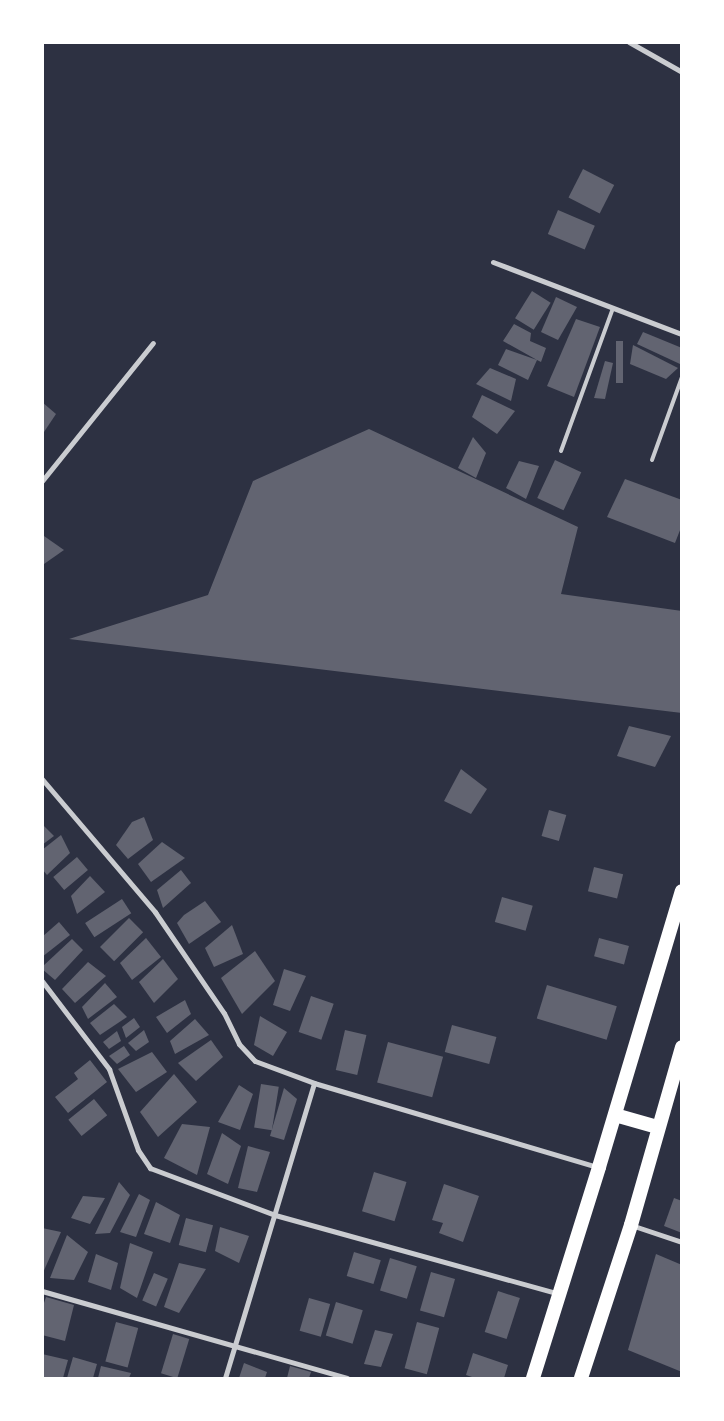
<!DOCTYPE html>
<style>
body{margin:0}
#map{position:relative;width:724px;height:1421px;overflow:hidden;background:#2d3142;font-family:Ubuntu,sans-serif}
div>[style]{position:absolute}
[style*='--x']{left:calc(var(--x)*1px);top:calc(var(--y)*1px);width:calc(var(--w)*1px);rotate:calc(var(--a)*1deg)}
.building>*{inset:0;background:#626471;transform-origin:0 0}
.service>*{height:4px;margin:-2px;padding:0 2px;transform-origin:2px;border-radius:2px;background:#caccd0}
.minor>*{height:5px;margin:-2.5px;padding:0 2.5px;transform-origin:2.5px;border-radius:2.5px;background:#caccd0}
.trunk>*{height:14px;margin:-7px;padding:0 7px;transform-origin:7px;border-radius:7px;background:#fff}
span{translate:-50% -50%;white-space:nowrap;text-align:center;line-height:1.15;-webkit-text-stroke:4px #fff;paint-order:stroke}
.frame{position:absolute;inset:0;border:44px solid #fff;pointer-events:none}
</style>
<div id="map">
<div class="building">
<i style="left:583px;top:169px;width:35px;height:32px;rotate:27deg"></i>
<i style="left:558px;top:210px;width:40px;height:26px;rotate:23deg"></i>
<i style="left:532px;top:291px;width:22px;height:32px;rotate:32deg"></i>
<i style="clip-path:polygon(556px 297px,577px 307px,558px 340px,541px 332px)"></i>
<i style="clip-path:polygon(576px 319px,600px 327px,574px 397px,547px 386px)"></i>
<i style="clip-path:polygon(514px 324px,531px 333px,530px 341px,546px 348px,541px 362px,537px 360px,528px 380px,498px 365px,506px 349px,537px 360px,503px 341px)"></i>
<i style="clip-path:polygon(643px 332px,682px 348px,680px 364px,637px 344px)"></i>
<i style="left:616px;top:341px;width:7px;height:42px"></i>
<i style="clip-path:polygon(633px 345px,678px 368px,666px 379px,630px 364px)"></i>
<i style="clip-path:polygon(605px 361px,613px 363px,605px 399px,594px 398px)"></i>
<i style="clip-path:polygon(490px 368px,516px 379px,511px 401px,476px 384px)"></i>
<i style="clip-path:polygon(482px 395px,515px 411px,497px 434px,472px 417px)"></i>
<i style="clip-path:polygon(42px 402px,56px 414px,44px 432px,42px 431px)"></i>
<i style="clip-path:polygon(369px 429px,578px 527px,561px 594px,682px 611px,682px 713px,69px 639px,208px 595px,253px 481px)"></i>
<i style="clip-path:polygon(473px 437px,486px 453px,476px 478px,458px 468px)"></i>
<i style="left:555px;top:460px;width:29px;height:42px;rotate:25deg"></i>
<i style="clip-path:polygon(519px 461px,539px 466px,526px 499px,506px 488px)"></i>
<i style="clip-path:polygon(625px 479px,682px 500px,682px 525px,675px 543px,607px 517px)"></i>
<i style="clip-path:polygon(44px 536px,64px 550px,44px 564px,42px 538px)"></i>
<i style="clip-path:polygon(629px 726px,671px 736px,655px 767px,617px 756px)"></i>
<i style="clip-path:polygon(461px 769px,487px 789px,471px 814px,444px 801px)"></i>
<i style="left:549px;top:810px;width:18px;height:27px;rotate:16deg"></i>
<i style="clip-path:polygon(144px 817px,153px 840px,128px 859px,116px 845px,132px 822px)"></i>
<i style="clip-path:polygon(42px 824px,54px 836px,42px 845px)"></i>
<i style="clip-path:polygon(61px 835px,70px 853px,47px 875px,42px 869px,42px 850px)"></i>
<i style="clip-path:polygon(162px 842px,185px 858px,151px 882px,138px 864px)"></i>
<i style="left:77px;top:857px;width:17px;height:31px;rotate:50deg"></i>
<i style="left:594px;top:867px;width:30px;height:25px;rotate:14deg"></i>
<i style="clip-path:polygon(181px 870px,191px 883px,163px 908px,157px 890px)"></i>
<i style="clip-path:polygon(90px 876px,105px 892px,77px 914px,71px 896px)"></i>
<i style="left:502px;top:897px;width:32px;height:26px;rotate:16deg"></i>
<i style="left:122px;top:899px;width:17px;height:44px;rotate:57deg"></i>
<i style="clip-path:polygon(205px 901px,221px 922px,189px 944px,177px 923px,184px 915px)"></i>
<i style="left:129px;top:918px;width:20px;height:41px;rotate:45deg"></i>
<i style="clip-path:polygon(59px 922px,70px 935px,42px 957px,42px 937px)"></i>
<i style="clip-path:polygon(232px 925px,243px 954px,214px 967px,205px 948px)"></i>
<i style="clip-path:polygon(146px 938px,161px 957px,132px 980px,120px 963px)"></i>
<i style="left:599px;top:938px;width:31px;height:19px;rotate:15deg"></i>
<i style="clip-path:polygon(72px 939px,83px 950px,55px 980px,42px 969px,42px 967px)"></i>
<i style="clip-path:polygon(255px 951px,275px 981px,242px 1014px,221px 978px)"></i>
<i style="clip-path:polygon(163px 959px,178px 979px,154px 1003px,139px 982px)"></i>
<i style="clip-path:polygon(88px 962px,106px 976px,75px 1003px,62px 989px)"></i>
<i style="clip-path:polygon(284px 969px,306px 976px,290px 1011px,273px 1005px)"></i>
<i style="clip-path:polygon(105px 983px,117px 997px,88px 1019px,82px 1007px)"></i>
<i style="left:547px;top:985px;width:73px;height:35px;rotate:17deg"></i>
<i style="left:311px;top:996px;width:24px;height:38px;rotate:19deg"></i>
<i style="clip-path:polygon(185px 1000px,191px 1014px,167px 1033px,156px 1017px)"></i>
<i style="clip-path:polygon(114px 1004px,127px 1017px,100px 1035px,90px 1023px)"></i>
<i style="clip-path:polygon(260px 1016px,287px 1032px,273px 1056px,254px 1045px)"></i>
<i style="clip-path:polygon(134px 1018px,140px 1027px,126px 1038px,122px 1027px)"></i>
<i style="clip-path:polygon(195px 1019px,209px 1035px,175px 1054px,170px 1041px)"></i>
<i style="left:452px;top:1025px;width:46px;height:28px;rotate:15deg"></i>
<i style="clip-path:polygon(144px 1030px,149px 1042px,136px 1051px,128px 1043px)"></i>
<i style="left:345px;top:1030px;width:22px;height:41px;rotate:13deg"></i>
<i style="clip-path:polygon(117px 1031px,121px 1041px,109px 1049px,103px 1042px)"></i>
<i style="clip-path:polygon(211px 1040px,223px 1057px,196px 1081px,178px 1063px)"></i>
<i style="left:388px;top:1042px;width:57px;height:42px;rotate:15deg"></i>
<i style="clip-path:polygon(124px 1046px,130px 1055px,117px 1064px,109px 1056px)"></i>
<i style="clip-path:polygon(152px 1052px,167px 1072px,136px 1092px,118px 1069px)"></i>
<i style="clip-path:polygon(90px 1060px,107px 1082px,68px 1113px,55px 1097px,78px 1079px,74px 1073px)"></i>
<i style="clip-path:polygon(174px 1074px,197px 1102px,158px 1137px,140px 1112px)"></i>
<i style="left:261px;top:1084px;width:18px;height:44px;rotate:9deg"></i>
<i style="clip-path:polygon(239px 1085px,253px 1094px,240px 1130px,218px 1122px)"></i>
<i style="clip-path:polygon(284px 1088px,297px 1099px,284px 1140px,270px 1136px)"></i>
<i style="left:94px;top:1099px;width:21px;height:33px;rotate:51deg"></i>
<i style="clip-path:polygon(182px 1124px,210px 1127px,197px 1175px,164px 1158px)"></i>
<i style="clip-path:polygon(222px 1133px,241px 1146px,228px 1184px,207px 1174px)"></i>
<i style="clip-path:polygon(248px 1146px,270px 1152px,257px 1192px,238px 1188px)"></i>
<i style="left:374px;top:1172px;width:34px;height:41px;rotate:17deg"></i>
<i style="clip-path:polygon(119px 1182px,130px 1195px,110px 1233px,95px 1234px)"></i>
<i style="clip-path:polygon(444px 1184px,479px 1196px,463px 1242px,439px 1233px,443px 1223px,432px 1220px)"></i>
<i style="clip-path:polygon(139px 1194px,150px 1200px,136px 1237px,120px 1232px)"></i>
<i style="clip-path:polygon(83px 1196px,105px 1198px,90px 1224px,71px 1218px)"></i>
<i style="clip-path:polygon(674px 1198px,682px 1201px,682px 1233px,664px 1226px)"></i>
<i style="clip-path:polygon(156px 1202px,180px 1215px,170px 1243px,144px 1234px)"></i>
<i style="left:186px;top:1218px;width:28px;height:28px;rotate:15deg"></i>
<i style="clip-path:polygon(220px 1227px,249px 1236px,239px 1263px,215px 1251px)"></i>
<i style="clip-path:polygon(42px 1228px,61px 1232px,42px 1275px)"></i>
<i style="clip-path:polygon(67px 1235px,88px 1252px,74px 1280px,50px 1278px)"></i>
<i style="clip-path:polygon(130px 1243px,153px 1252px,137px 1298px,120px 1288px)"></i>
<i style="left:354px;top:1252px;width:28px;height:25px;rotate:17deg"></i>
<i style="clip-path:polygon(96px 1254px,118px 1263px,111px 1290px,88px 1282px)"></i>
<i style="clip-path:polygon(656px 1254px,682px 1265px,682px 1372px,628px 1350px)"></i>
<i style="left:390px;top:1258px;width:28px;height:34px;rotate:17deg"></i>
<i style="clip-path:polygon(179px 1263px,206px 1269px,179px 1313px,164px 1307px)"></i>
<i style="left:431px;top:1272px;width:25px;height:40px;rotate:16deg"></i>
<i style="left:154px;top:1273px;width:15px;height:30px;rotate:23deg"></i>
<i style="left:498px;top:1291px;width:23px;height:43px;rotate:18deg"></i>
<i style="clip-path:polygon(46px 1297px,74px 1305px,65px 1341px,42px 1335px,42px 1309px)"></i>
<i style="left:309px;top:1298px;width:22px;height:34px;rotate:16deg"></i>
<i style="left:336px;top:1302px;width:28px;height:35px;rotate:17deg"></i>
<i style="left:116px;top:1322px;width:23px;height:41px;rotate:15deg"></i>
<i style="left:417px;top:1322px;width:23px;height:48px;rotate:15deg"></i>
<i style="clip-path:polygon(375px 1330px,393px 1334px,381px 1367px,364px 1364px)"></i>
<i style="left:173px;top:1334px;width:17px;height:41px;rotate:17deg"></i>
<i style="clip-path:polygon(473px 1353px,508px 1365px,504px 1378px,475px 1378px,466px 1375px)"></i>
<i style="clip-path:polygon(42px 1354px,68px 1360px,63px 1378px,42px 1378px)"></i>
<i style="clip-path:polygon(73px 1357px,97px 1364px,93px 1378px,67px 1378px)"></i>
<i style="clip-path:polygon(244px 1363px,267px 1372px,265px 1378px,239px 1378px)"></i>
<i style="clip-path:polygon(101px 1366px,131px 1373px,129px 1378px,98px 1378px)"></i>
<i style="clip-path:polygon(290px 1366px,311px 1372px,309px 1378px,287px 1378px)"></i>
</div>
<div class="service">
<i style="--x:561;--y:451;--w:152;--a:-70"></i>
<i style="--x:652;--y:460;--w:88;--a:-70.1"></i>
</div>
<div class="minor">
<i style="--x:629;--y:42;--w:61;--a:29.5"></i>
<i style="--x:493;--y:262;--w:202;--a:20.9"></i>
<i style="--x:42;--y:481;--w:177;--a:-51.2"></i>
<i style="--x:42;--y:779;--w:175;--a:49.6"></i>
<i style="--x:155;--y:912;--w:122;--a:55.7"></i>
<i style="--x:224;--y:1013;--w:34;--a:64"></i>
<i style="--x:239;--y:1044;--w:23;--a:47"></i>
<i style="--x:255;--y:1061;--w:63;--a:20.4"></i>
<i style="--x:314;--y:1083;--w:295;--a:16.5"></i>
<i style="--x:42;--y:981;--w:111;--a:52.7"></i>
<i style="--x:109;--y:1069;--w:86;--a:70.3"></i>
<i style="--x:138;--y:1150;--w:22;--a:56"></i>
<i style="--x:150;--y:1168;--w:134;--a:20.6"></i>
<i style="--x:275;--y:1215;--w:295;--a:15.5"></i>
<i style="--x:631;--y:1225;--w:54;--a:18.4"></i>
<i style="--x:42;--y:1291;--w:317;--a:15.9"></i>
<i style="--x:225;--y:1378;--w:308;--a:-73.2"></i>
</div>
<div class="trunk">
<i style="--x:615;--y:1115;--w:44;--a:15.9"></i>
<i style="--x:533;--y:1378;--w:221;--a:-72.6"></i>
<i style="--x:599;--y:1167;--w:288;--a:-73.3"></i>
<i style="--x:581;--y:1378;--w:161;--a:-71.9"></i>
<i style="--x:631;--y:1225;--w:185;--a:-74"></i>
</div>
<div class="frame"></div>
</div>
